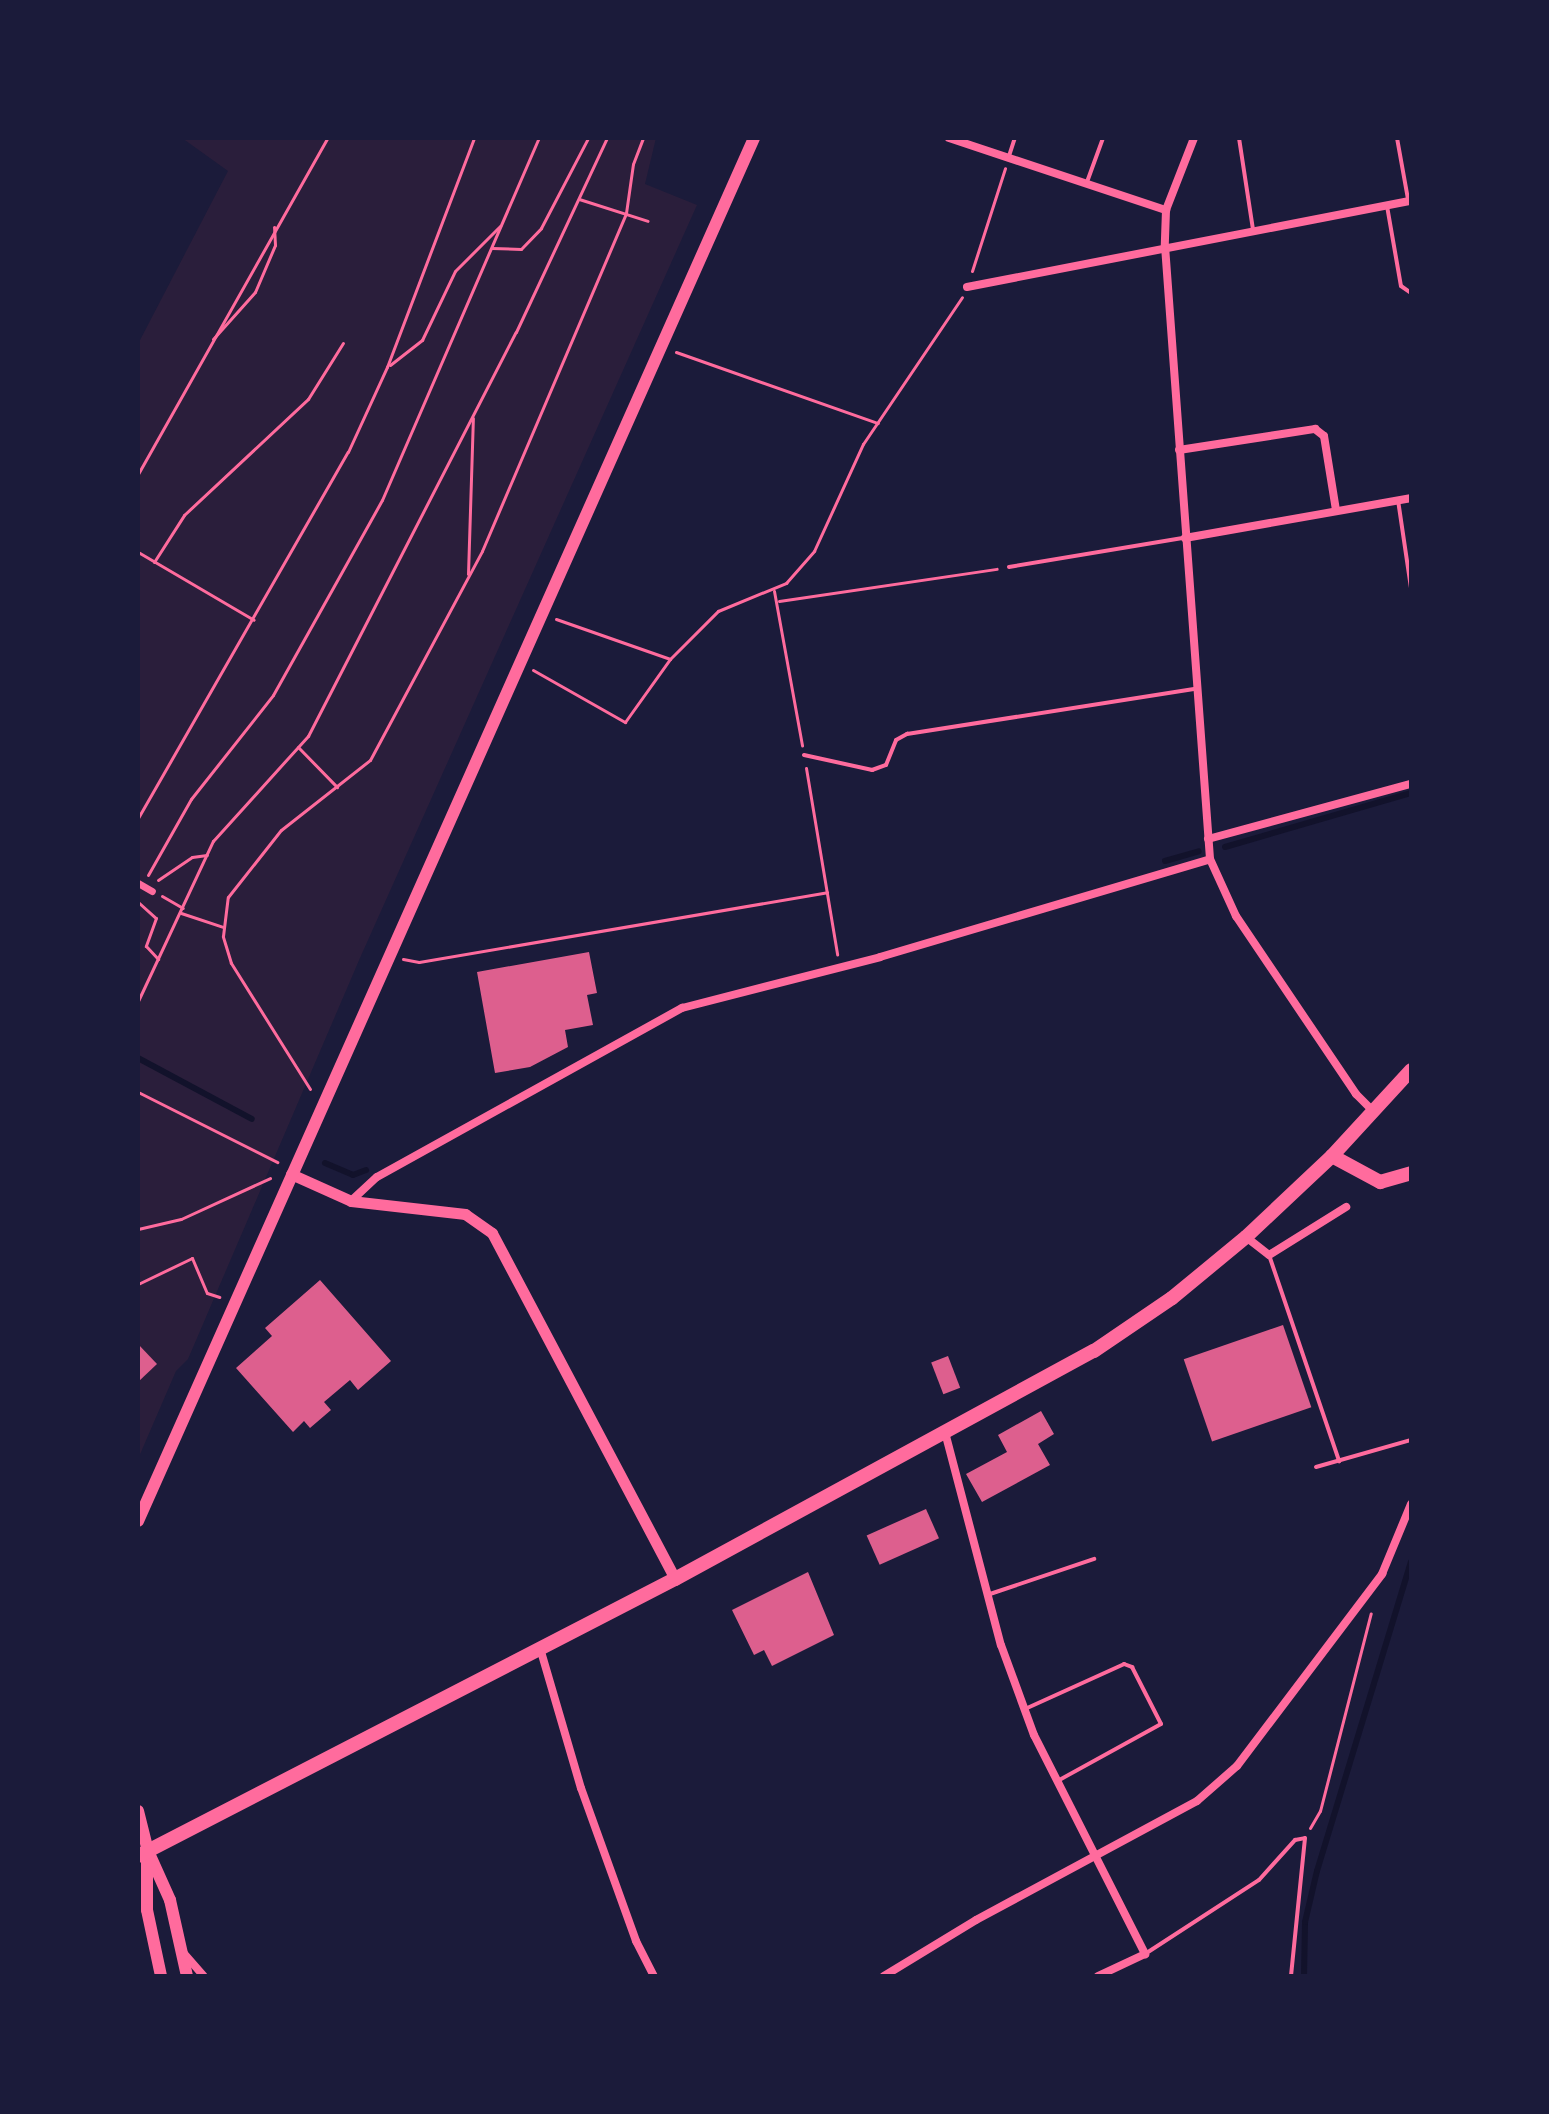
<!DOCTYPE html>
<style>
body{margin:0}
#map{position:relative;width:1549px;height:2114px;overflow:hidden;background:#1b1b3a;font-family:"DejaVu Sans",sans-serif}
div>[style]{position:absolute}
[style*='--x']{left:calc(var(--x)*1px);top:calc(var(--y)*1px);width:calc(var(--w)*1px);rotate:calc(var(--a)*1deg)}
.green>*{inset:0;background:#2a1e3b}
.stream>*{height:6px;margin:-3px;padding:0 3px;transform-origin:3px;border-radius:3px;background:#12122b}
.building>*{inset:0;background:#dd5f8e;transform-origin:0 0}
.path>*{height:3px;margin:-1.5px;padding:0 1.5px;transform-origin:1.5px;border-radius:1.5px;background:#ff6b9d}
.service>*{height:4px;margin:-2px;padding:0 2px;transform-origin:2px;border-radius:2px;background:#ff6b9d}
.pedestrian>*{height:7px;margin:-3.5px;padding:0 3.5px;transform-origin:3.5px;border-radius:3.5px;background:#ff6b9d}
.minor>*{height:8px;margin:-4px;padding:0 4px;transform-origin:4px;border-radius:4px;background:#ff6b9d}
.tertiary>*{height:11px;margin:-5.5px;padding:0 5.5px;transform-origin:5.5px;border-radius:5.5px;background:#ff6b9d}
.secondary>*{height:12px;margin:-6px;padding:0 6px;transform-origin:6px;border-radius:6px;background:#ff6b9d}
.primary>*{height:14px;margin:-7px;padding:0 7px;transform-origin:7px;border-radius:7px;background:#ff6b9d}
.trunk>*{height:14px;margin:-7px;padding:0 7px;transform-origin:7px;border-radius:7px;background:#ff6b9d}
span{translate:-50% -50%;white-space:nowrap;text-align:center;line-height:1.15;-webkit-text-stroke:6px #1b1b3a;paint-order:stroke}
.frame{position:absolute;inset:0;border:140px solid #1b1b3a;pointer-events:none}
</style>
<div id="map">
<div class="green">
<i style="clip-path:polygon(182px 138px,656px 138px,645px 184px,697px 205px,360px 958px,188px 1359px,176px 1371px,138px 1459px,138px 344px,228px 171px)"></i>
</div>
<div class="stream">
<i style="--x:1225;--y:847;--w:194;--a:-16.2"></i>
<i style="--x:1165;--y:861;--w:35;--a:-16"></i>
<i style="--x:138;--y:1058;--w:129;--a:28.2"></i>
<i style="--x:325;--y:1163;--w:30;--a:23"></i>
<i style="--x:353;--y:1175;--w:14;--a:-21"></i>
<i style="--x:1304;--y:1976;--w:54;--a:-88.9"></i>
<i style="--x:1305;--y:1922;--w:52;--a:-76.8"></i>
<i style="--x:1317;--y:1871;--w:323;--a:-73.1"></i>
</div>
<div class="building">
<i style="clip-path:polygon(589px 952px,597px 993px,587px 995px,593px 1025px,565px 1030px,568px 1047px,530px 1067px,495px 1073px,477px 972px)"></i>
<i style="clip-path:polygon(320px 1280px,391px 1361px,358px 1390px,350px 1380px,324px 1402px,331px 1410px,310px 1428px,304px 1421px,293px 1432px,236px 1368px,272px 1336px,265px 1328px)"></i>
<i style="left:1283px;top:1325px;width:87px;height:105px;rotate:71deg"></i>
<i style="clip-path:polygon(138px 1344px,157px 1364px,138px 1382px)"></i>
<i style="left:948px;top:1356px;width:34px;height:18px;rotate:69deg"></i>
<i style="clip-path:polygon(1041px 1411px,1054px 1434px,1038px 1444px,1050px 1465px,982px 1502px,966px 1474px,1007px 1452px,998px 1435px)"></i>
<i style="left:926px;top:1509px;width:32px;height:65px;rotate:66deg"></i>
<i style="clip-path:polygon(808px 1572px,834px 1635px,772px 1666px,764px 1650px,754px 1655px,732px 1610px)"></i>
</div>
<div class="path">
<i style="--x:579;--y:199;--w:72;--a:17.7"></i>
<i style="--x:492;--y:248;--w:29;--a:2"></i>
<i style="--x:521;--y:249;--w:29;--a:-46"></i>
<i style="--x:541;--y:228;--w:102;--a:-62.4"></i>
<i style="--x:972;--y:271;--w:108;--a:-72.2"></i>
<i style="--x:213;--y:339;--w:63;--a:-48.2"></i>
<i style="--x:255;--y:292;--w:51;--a:-66.9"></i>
<i style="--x:275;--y:245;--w:18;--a:-93"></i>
<i style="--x:676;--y:352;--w:214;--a:19.4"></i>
<i style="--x:390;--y:365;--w:41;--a:-38"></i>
<i style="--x:422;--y:340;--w:76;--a:-64.4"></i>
<i style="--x:455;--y:271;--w:64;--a:-45"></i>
<i style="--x:138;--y:474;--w:386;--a:-60.6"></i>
<i style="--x:138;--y:552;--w:134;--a:30.4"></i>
<i style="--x:154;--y:562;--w:56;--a:-57.4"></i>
<i style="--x:184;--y:515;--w:170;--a:-43.1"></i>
<i style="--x:308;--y:399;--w:66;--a:-58"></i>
<i style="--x:468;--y:574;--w:156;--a:-88.2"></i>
<i style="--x:774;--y:591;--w:157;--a:79.7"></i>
<i style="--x:779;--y:601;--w:220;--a:-8.4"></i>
<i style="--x:556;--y:619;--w:121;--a:19.3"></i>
<i style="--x:670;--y:659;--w:68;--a:-45"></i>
<i style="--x:718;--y:611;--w:74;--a:-22.4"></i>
<i style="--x:786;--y:583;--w:43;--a:-48.8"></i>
<i style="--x:814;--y:551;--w:118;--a:-65.4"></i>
<i style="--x:863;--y:444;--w:177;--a:-56"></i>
<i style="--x:533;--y:670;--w:106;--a:29.5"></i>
<i style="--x:625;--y:722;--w:77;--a:-54.5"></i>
<i style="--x:298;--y:747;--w:56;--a:45.7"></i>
<i style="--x:806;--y:768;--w:189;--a:80.5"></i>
<i style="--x:138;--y:818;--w:422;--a:-60.2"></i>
<i style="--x:348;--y:452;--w:94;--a:-65.4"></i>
<i style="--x:387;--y:367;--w:245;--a:-69.2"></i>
<i style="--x:148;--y:875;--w:87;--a:-60.5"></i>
<i style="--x:191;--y:799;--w:132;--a:-51.7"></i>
<i style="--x:273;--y:695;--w:223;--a:-60.8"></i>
<i style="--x:382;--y:500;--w:395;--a:-66.6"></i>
<i style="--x:158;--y:880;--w:41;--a:-34.1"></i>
<i style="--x:192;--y:857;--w:15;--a:-8"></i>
<i style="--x:162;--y:896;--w:24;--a:30"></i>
<i style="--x:138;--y:902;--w:24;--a:42"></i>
<i style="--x:156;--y:918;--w:30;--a:110"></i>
<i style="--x:146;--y:946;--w:18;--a:47"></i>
<i style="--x:181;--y:913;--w:44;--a:18.4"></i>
<i style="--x:403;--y:959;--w:16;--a:11"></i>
<i style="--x:419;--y:962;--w:414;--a:-9.7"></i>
<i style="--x:138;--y:1001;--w:177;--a:-64.9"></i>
<i style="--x:213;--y:841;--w:142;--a:-47.9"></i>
<i style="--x:308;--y:736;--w:454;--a:-62.8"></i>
<i style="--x:516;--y:332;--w:214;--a:-64.9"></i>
<i style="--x:310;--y:1089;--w:149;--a:-122.1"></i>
<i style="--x:231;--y:963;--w:28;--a:-107"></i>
<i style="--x:223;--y:936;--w:39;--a:-83"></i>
<i style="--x:228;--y:897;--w:85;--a:-51.7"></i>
<i style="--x:281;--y:830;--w:113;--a:-38.2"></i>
<i style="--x:370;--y:760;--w:237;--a:-61.8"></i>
<i style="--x:482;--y:551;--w:367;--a:-66.9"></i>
<i style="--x:626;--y:213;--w:49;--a:-81.9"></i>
<i style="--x:633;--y:164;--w:28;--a:-69"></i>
<i style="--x:138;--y:1092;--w:156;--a:26.7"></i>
<i style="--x:138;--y:1229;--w:44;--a:-13.1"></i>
<i style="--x:181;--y:1219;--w:98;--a:-24.7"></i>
<i style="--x:138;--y:1284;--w:60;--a:-25.7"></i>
<i style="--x:192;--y:1258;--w:38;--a:67"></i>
<i style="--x:207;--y:1293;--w:13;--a:18"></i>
<i style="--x:1310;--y:1828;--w:20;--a:-60"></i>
<i style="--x:1320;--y:1811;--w:204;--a:-75.6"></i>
</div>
<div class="service">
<i style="--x:1239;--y:138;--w:93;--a:81.3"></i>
<i style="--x:1397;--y:138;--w:62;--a:79.8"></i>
<i style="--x:1009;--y:156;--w:19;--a:-72"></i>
<i style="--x:1087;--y:182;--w:47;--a:-70"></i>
<i style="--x:1387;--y:206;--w:81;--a:80.1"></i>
<i style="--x:1401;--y:286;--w:12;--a:35"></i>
<i style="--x:1398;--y:500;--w:89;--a:81.6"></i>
<i style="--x:1009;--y:567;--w:176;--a:-9.5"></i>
<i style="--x:804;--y:755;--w:70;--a:12.4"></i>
<i style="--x:872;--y:770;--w:15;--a:-20"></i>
<i style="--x:886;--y:765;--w:27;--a:-68"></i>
<i style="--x:896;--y:740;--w:13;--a:-29"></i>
<i style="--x:907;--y:734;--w:292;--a:-8.9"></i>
<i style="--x:1269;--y:1255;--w:218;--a:71.2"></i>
<i style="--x:1316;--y:1467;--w:99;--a:-15.9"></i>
<i style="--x:990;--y:1594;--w:110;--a:-18.6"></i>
<i style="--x:1025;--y:1709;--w:109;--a:-24.4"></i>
<i style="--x:1124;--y:1664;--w:9;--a:21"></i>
<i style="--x:1132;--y:1667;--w:64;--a:63"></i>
<i style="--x:1161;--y:1724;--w:116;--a:151.2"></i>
<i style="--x:1145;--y:1954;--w:136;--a:-33"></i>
<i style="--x:1259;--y:1880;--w:54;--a:-48"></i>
<i style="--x:1295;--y:1840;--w:10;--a:-11"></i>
<i style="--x:1305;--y:1838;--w:139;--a:95.8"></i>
</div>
<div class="pedestrian">
<i style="--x:138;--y:883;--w:16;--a:30"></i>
</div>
<div class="minor">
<i style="--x:949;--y:138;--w:229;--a:18.4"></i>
<i style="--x:1194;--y:138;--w:77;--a:111.3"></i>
<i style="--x:1166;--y:210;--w:36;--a:92"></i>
<i style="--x:1165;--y:246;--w:615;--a:85.8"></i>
<i style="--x:1210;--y:859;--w:63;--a:65.5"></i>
<i style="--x:1236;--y:916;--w:215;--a:56"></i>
<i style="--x:1356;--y:1094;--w:24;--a:45"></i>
<i style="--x:967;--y:287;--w:452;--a:-11"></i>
<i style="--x:1179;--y:450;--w:138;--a:-8.8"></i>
<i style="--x:1315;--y:429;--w:11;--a:38"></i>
<i style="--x:1324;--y:436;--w:75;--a:80.8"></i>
<i style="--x:1185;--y:538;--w:230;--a:-10"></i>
<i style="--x:1208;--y:839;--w:210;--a:-15.2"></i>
<i style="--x:351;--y:1201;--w:35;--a:-43"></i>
<i style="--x:377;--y:1177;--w:349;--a:-29"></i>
<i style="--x:682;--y:1008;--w:204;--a:-14.4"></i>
<i style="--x:880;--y:957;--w:344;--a:-16.5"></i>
<i style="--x:1246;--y:1237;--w:29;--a:38"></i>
<i style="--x:1269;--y:1255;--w:91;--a:-31.9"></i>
<i style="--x:946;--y:1436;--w:216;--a:75.3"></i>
<i style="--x:1001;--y:1645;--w:96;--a:69.9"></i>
<i style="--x:1034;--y:1735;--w:246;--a:63.1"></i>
<i style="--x:1145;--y:1954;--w:52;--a:154.9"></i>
<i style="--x:540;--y:1648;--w:146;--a:73.7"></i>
<i style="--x:581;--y:1788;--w:163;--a:70.2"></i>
<i style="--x:636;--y:1941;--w:39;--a:63"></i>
<i style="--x:181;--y:1950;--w:35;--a:49"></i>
<i style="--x:884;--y:1976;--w:108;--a:-31.3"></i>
<i style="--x:976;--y:1920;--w:251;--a:-28.3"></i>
<i style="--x:1197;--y:1801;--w:53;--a:-41.2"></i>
<i style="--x:1237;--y:1766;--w:241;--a:-52.9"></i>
<i style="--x:1382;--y:1574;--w:76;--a:-67.5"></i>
</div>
<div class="tertiary">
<i style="--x:291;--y:1174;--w:66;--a:24.2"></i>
<i style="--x:351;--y:1201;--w:115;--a:6.5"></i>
<i style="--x:465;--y:1214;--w:33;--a:35"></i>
<i style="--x:492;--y:1233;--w:391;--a:62.1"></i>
</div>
<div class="secondary">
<i style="--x:138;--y:1521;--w:1514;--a:-65.99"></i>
<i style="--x:138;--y:1811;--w:41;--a:76"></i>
<i style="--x:148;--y:1851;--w:54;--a:65.8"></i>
<i style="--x:170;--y:1900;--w:78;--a:77.4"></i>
<i style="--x:147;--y:1857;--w:53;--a:90"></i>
<i style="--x:147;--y:1910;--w:67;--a:78"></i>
</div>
<div class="primary">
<i style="--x:1332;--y:1156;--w:55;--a:28.4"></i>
<i style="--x:1380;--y:1182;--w:32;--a:-16"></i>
</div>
<div class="trunk">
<i style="--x:138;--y:1856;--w:604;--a:-27.29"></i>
<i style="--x:675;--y:1579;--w:477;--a:-28.6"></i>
<i style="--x:1094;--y:1351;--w:94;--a:-34.2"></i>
<i style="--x:1172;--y:1298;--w:96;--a:-39.5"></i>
<i style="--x:1246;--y:1237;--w:118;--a:-43.3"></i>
<i style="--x:1332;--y:1156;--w:117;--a:-47.4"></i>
</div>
<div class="frame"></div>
</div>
